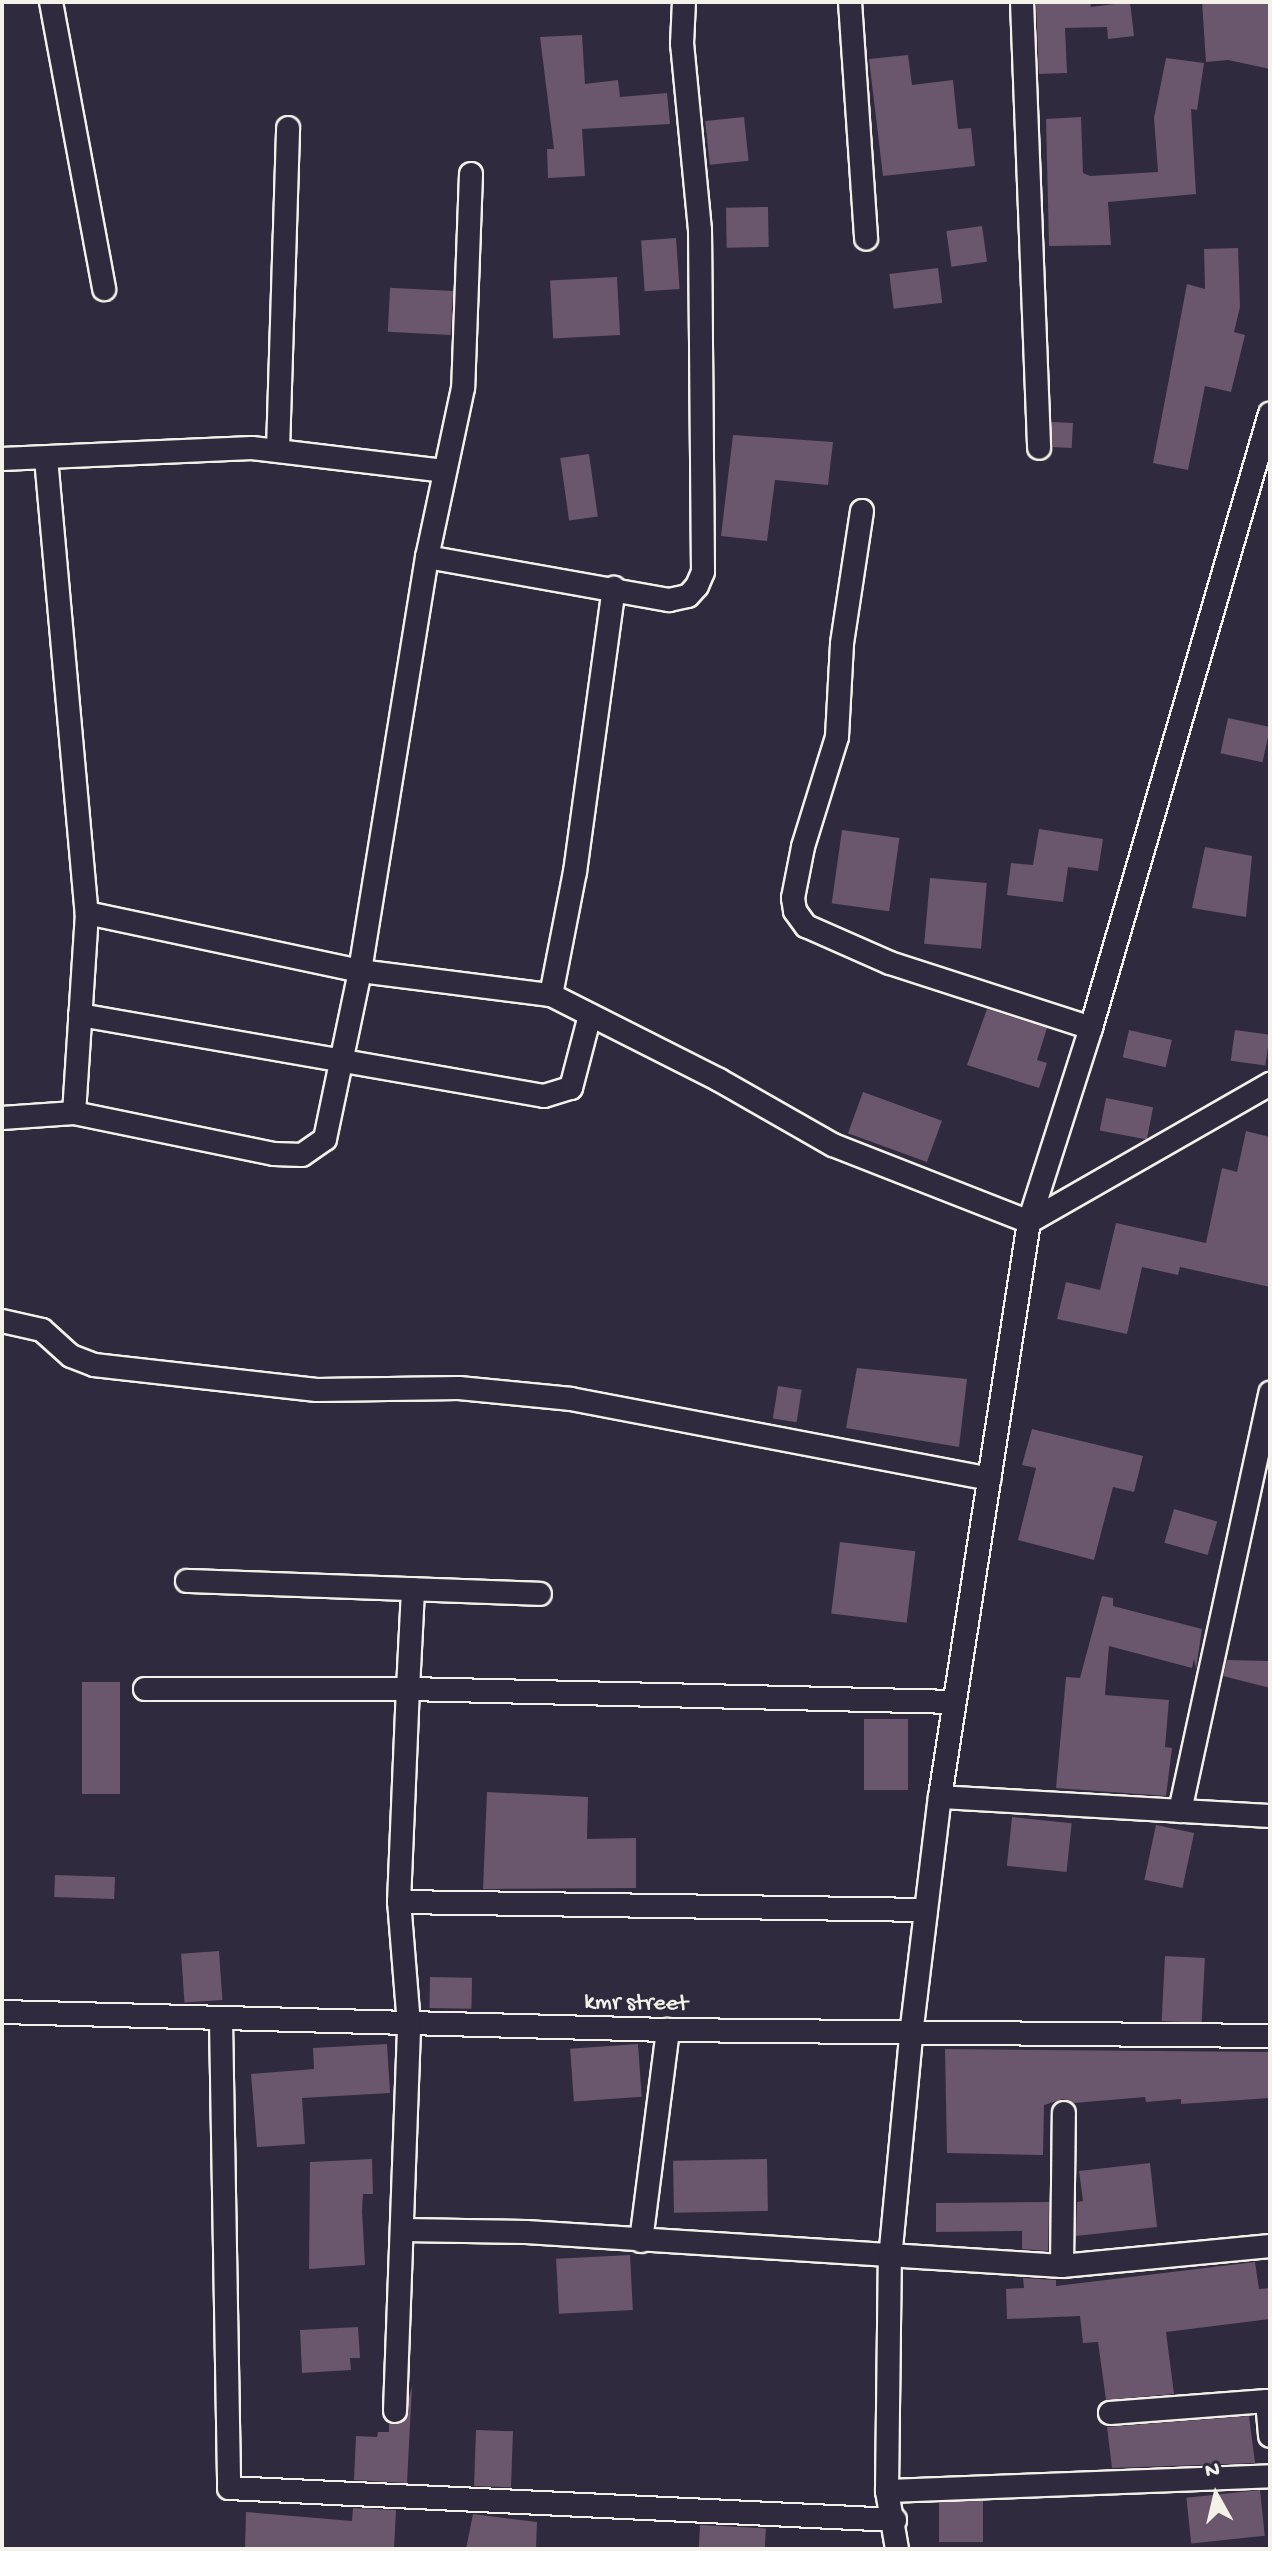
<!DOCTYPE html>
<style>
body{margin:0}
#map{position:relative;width:1272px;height:2551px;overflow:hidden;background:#2f2a3d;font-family:"Gochi Hand",sans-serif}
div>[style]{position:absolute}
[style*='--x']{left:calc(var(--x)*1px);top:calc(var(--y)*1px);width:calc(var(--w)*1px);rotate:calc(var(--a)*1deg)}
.building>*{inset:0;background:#6a566d;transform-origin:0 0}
.roads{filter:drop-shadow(2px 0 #f4f1e8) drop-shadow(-2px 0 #f4f1e8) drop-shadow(0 2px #f4f1e8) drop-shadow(0 -2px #f4f1e8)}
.minor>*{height:22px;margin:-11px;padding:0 11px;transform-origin:11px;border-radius:11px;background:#2f2a3d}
span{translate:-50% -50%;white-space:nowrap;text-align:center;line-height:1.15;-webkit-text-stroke:6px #2f2a3d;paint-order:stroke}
.street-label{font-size:24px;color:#f4f1e8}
.frame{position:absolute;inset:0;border:4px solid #f4f1e8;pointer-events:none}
.north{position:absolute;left:1176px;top:2455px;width:80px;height:80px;-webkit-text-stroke:6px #2f2a3d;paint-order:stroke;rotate:352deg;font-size:22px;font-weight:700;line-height:32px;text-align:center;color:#f4f1e8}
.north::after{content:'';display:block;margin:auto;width:28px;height:36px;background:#f4f1e8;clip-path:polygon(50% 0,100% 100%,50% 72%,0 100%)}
</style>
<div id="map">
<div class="building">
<i style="clip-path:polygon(1036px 2px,1090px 2px,1091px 7px,1130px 2px,1134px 36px,1108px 39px,1107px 27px,1065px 28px,1067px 73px,1039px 74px)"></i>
<i style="clip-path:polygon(1202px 2px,1270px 2px,1270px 69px,1228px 60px,1206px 62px)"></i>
<i style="clip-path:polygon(582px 35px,585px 84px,618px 80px,620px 97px,667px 93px,670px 124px,582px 129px,585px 176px,548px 178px,547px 149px,554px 149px,540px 37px)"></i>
<i style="clip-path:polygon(908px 55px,912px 85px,953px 80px,958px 129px,971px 128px,975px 166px,883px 176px,869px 59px)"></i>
<i style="clip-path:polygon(1166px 58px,1204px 63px,1197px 110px,1191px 109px,1196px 194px,1108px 202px,1111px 245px,1049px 246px,1046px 119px,1081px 117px,1083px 173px,1090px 176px,1158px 172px,1154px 118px)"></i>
<i style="left:744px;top:117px;width:44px;height:39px;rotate:84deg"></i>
<i style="left:768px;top:207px;width:40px;height:42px;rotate:89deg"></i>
<i style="left:982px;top:226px;width:36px;height:36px;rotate:82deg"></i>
<i style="left:676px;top:238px;width:51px;height:35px;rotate:86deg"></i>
<i style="clip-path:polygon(1238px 248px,1240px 307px,1234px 332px,1245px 335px,1231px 392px,1205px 386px,1188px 470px,1153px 463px,1187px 284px,1205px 289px,1204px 249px)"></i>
<i style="left:938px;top:268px;width:35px;height:49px;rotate:83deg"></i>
<i style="left:617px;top:277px;width:58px;height:67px;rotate:87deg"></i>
<i style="left:453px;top:291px;width:44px;height:63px;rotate:93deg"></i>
<i style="left:1052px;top:422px;width:21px;height:25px;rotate:3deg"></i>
<i style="clip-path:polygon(733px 435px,833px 442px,828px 485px,775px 480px,767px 541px,721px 536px)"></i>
<i style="left:589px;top:454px;width:63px;height:29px;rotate:82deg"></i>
<i style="left:1228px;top:718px;width:43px;height:36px;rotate:12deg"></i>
<i style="clip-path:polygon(1039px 829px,1103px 839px,1098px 871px,1068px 867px,1063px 902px,1007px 895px,1011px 863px,1033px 865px)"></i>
<i style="left:842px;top:830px;width:58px;height:74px;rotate:8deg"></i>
<i style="clip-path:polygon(1205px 847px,1252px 856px,1246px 917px,1192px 908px)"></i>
<i style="left:930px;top:878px;width:57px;height:66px;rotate:5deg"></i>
<i style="clip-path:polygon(987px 1009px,1047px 1028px,1037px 1060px,1047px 1063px,1039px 1088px,967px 1065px)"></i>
<i style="left:1129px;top:1030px;width:44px;height:28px;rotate:13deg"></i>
<i style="left:1235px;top:1030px;width:35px;height:31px;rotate:8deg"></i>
<i style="left:863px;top:1092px;width:84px;height:44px;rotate:20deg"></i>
<i style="left:1106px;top:1098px;width:48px;height:33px;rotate:11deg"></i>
<i style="clip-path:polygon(1246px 1131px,1270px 1137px,1270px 1287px,1180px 1267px,1178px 1275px,1142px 1267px,1127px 1334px,1057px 1319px,1066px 1282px,1100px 1290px,1116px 1223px,1206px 1243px,1222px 1168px,1237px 1172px)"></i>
<i style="clip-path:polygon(857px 1368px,967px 1379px,959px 1447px,846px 1428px)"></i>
<i style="left:778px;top:1386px;width:24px;height:33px;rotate:9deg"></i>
<i style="clip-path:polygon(1032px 1429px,1143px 1456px,1134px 1492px,1113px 1487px,1094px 1560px,1018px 1540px,1036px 1468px,1022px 1465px)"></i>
<i style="left:1174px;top:1509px;width:45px;height:35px;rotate:16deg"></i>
<i style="left:840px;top:1542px;width:76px;height:72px;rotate:7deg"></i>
<i style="clip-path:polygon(1102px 1596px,1113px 1598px,1113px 1606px,1202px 1629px,1196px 1669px,1194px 1659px,1192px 1668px,1109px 1646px,1105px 1695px,1169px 1700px,1165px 1747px,1172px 1748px,1166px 1796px,1056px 1788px,1066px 1677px,1080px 1678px)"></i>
<i style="clip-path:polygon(1227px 1660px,1270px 1661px,1270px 1688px,1223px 1676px)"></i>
<i style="left:82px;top:1682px;width:38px;height:112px"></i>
<i style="left:864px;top:1719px;width:44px;height:71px"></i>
<i style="clip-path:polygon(487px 1792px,588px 1797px,587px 1839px,636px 1838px,636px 1888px,483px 1889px)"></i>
<i style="left:1012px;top:1817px;width:60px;height:49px;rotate:6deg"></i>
<i style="left:1156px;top:1825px;width:39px;height:56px;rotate:12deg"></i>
<i style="left:55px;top:1875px;width:60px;height:22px;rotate:2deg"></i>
<i style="left:219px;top:1951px;width:49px;height:38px;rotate:86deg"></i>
<i style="left:1165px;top:1956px;width:40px;height:65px;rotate:3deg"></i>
<i style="left:430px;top:1977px;width:42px;height:31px;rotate:1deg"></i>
<i style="clip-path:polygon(387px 2044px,390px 2093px,302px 2098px,305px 2144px,257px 2147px,251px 2074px,314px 2069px,313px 2048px)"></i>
<i style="left:638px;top:2044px;width:53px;height:68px;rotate:86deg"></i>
<i style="clip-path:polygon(945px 2049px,1270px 2052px,1270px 2098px,1181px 2104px,1181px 2099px,1146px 2102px,1145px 2097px,1074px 2103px,1063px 2099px,1044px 2105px,1043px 2155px,947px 2153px)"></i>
<i style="clip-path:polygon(372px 2159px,373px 2194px,363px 2194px,362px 2211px,365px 2265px,309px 2269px,310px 2162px)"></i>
<i style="left:767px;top:2159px;width:52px;height:94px;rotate:89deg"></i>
<i style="clip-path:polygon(1150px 2163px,1157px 2227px,1076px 2236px,1077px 2202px,1083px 2201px,1079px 2171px)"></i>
<i style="clip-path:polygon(1049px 2202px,1048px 2251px,1022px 2249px,1022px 2231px,936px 2232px,936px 2203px)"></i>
<i style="left:630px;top:2255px;width:55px;height:74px;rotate:87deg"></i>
<i style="clip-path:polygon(1255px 2262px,1259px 2289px,1270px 2288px,1270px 2319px,1166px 2332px,1174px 2394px,1106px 2400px,1098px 2342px,1083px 2343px,1080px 2316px,1007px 2319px,1006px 2289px,1024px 2288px,1023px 2278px,1056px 2280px,1056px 2286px)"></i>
<i style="clip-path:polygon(358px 2327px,360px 2358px,350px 2358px,351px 2370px,302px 2373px,300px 2330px)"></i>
<i style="clip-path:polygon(412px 2386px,407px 2483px,354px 2480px,356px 2436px,377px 2437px,378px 2432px,389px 2432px,389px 2424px,402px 2423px)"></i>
<i style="clip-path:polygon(1249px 2416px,1255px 2463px,1112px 2468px,1107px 2427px)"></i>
<i style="left:476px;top:2430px;width:37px;height:56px;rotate:2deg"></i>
<i style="left:1260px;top:2490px;width:46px;height:74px;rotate:84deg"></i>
<i style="left:983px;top:2501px;width:41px;height:44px;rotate:90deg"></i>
<i style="clip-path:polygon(353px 2508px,396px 2510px,394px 2549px,245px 2549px,246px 2512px,352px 2521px)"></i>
<i style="clip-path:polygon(473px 2514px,537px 2522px,536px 2549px,466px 2549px)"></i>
<i style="left:700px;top:2525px;width:66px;height:24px;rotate:3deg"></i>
</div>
<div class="roads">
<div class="minor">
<i style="--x:51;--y:2;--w:292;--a:79.5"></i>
<i style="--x:850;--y:2;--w:237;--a:86.1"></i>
<i style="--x:1022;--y:2;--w:446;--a:87.8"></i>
<i style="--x:471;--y:174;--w:214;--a:92.1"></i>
<i style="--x:463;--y:388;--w:173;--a:102"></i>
<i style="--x:427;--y:557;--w:419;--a:99.2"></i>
<i style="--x:360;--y:971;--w:193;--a:7.2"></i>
<i style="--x:551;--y:995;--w:188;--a:26.8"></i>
<i style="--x:719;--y:1080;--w:131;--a:29.7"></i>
<i style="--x:833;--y:1145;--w:211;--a:21.4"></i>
<i style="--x:1029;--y:1222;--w:278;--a:-29.8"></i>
<i style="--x:278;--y:450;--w:322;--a:-88.2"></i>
<i style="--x:46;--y:458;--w:457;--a:84.9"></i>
<i style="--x:87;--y:913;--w:200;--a:93.7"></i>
<i style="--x:2;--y:459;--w:250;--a:-2.5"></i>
<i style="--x:252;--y:448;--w:193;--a:6.8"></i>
<i style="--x:862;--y:511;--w:134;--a:98.6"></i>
<i style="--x:842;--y:644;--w:93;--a:93.1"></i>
<i style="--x:837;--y:737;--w:115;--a:107.2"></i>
<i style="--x:803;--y:847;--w:52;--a:101.1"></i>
<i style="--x:793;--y:898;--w:13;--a:81"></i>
<i style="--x:795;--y:911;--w:19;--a:54"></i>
<i style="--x:806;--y:926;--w:92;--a:23.8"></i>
<i style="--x:890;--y:963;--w:211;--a:17.9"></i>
<i style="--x:427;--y:557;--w:246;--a:10.1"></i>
<i style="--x:669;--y:600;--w:19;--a:-12"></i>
<i style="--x:688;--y:596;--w:13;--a:-48"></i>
<i style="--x:697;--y:586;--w:15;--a:-67"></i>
<i style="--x:703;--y:572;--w:342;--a:-90.5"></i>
<i style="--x:700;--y:230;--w:187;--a:-95.5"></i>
<i style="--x:682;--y:44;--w:42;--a:-87.3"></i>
<i style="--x:551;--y:995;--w:125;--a:-79"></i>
<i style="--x:575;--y:872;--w:287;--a:-82.2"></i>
<i style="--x:80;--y:1015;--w:471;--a:9.9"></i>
<i style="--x:544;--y:1096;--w:28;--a:-17"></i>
<i style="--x:571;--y:1088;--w:75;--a:-75.4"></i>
<i style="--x:2;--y:1118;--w:72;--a:-4"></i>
<i style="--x:74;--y:1113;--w:204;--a:11.6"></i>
<i style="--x:274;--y:1154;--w:28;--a:2"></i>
<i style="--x:302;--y:1155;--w:28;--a:-35"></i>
<i style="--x:325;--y:1139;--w:172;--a:-78.2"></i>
<i style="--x:360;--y:971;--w:279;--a:-168"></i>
<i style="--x:2;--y:1321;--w:41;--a:12.7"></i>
<i style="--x:42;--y:1330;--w:39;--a:42"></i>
<i style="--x:71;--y:1356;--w:25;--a:21"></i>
<i style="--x:94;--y:1365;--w:224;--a:6.4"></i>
<i style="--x:317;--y:1390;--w:142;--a:-0.8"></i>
<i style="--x:459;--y:1388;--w:113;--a:5.6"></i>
<i style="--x:571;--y:1399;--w:426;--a:10.8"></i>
<i style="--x:187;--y:1581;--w:353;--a:2.1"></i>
<i style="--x:145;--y:1689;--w:263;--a:0"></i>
<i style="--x:408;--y:1689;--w:100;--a:-87.1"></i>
<i style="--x:940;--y:1797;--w:331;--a:3.3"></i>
<i style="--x:1180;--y:1811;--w:428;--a:-77.8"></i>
<i style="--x:399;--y:1902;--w:527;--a:0.87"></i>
<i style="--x:2;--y:2012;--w:666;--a:1.55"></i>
<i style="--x:668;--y:2030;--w:602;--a:0.57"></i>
<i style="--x:221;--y:2020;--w:468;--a:89"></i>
<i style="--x:229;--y:2488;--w:667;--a:2.75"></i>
<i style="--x:404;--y:2230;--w:122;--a:0.9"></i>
<i style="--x:526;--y:2232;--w:537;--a:3.63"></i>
<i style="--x:1062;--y:2266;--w:209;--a:-5.5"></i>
<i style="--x:641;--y:2241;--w:213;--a:-82.7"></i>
<i style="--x:1062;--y:2266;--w:153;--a:-89.3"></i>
<i style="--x:395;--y:2411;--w:386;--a:-87.9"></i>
<i style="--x:409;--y:2025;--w:123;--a:-94.6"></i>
<i style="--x:399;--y:1902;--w:213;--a:-87.6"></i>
<i style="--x:408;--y:1689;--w:546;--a:1.36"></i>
<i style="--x:1110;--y:2413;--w:157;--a:-4.4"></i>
<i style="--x:1267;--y:2401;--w:35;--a:85"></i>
<i style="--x:887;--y:2491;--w:383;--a:-2.2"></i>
<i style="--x:897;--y:2549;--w:59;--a:-99.8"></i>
<i style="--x:887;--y:2491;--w:232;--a:-89.3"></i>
<i style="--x:890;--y:2259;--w:225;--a:-84.6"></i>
<i style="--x:911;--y:2035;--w:240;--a:-83.1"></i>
<i style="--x:940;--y:1797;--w:582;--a:-81.2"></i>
<i style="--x:1029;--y:1222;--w:204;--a:-72.3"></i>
<i style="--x:1091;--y:1028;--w:640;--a:-73.75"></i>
</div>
</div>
<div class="street-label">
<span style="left:636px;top:2004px;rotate:1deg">kmr street</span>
</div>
<div class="frame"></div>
<div class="north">N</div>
</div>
